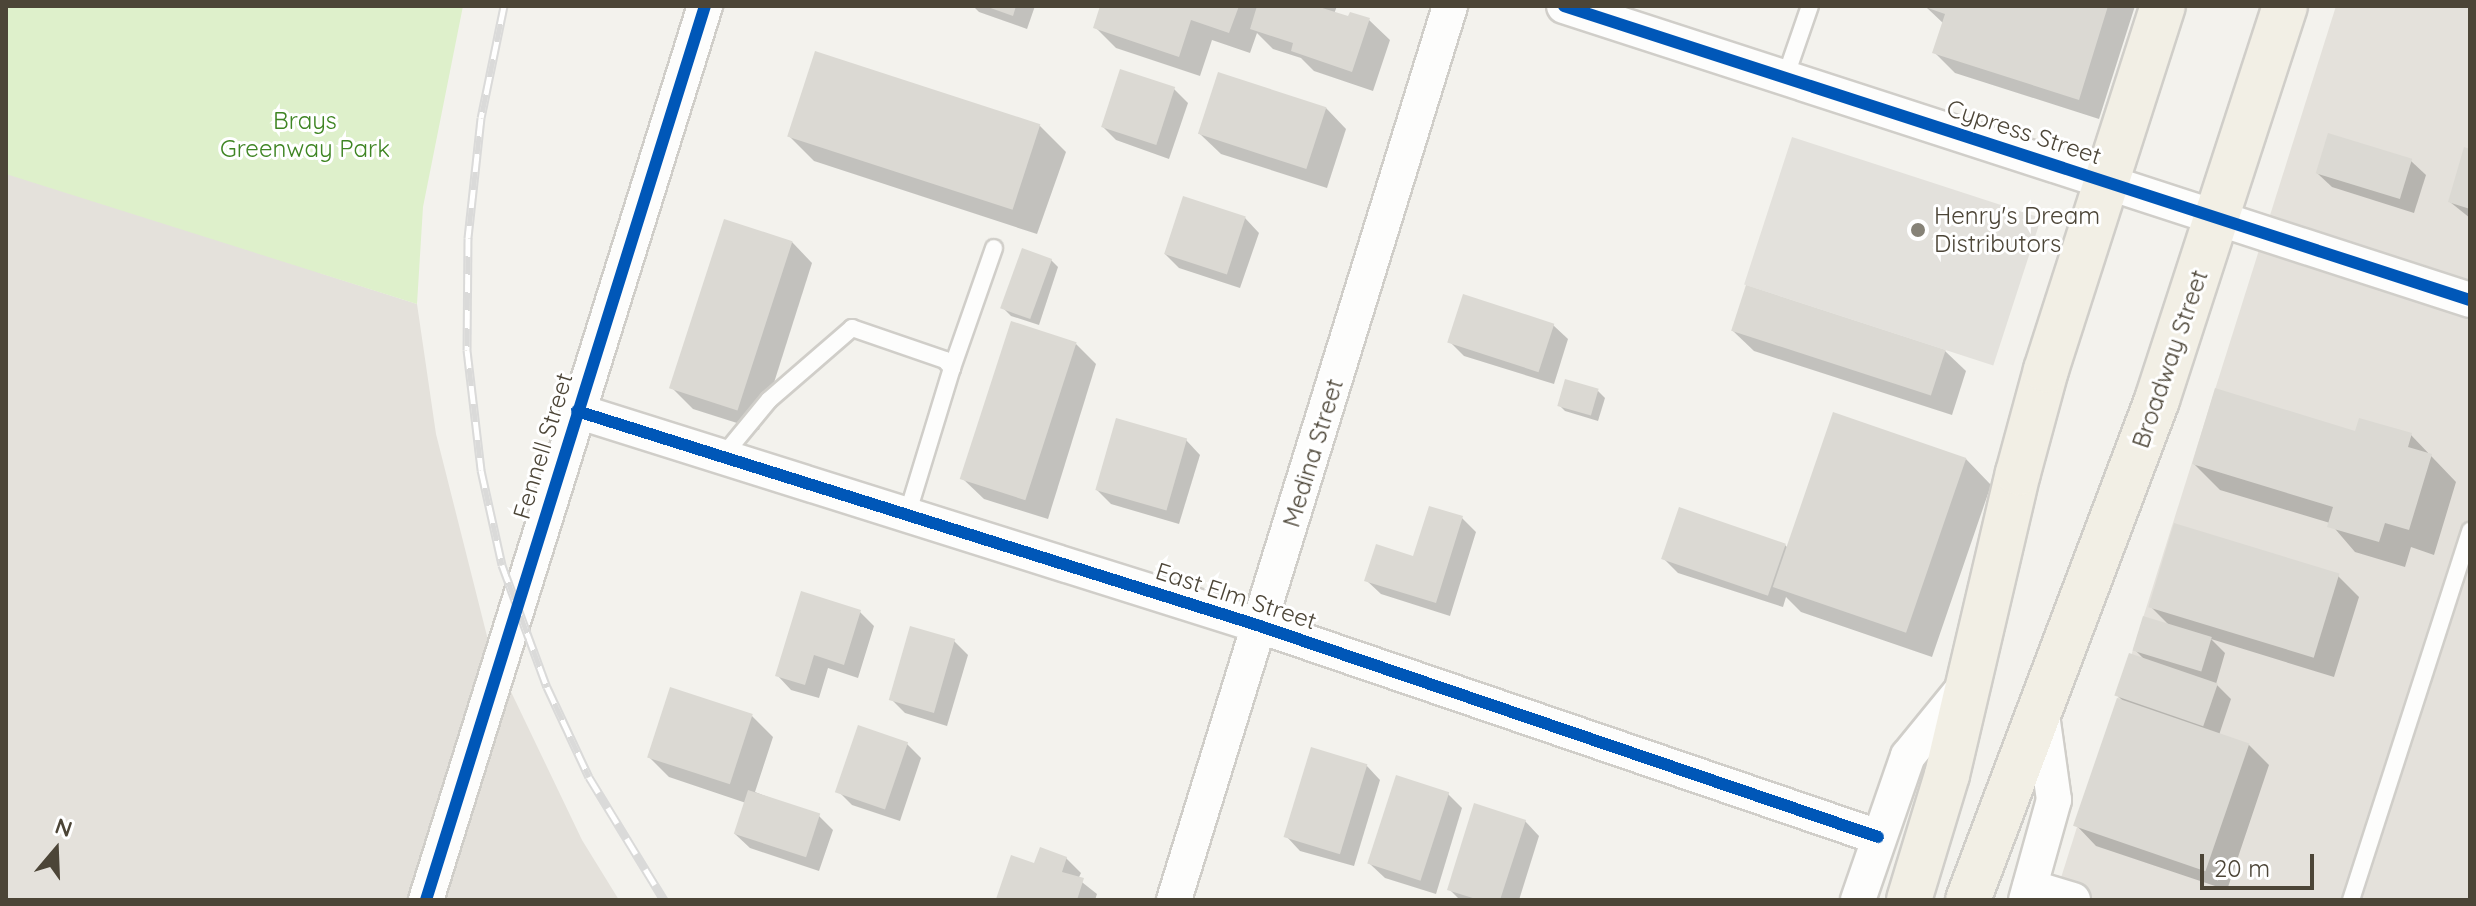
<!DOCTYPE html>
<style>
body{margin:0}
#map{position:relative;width:2476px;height:906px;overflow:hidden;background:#f3f2ed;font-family:Quicksand,sans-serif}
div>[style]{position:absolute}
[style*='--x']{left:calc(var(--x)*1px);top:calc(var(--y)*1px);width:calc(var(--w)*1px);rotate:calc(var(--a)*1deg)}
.industrial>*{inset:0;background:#e4e1db}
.green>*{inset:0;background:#def0cb}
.parking>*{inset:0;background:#e3e1dc;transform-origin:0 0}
.shadow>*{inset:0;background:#0003}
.building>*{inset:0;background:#dbd9d3;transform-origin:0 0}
.roads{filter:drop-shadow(2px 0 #d0cec9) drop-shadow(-2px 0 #d0cec9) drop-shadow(0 2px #d0cec9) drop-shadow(0 -2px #d0cec9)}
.service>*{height:16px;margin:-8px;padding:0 8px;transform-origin:8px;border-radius:8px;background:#fdfdfc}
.minor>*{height:34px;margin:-17px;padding:0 17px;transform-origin:17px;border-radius:17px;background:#fdfdfc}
.primary>*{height:44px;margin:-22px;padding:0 22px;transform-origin:22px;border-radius:22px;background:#f2efe5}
.rail>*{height:9px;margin-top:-4.5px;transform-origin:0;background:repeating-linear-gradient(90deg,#fff 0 18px,#dadad9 0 36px);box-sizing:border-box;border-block:2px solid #dadad9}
.cycleway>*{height:12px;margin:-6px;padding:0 6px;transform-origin:6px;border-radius:6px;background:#0057b8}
.dots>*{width:22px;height:22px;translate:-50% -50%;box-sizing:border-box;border:4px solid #fff;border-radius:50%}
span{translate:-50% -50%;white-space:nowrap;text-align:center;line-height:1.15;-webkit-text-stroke:6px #fff;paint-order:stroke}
.park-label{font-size:24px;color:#3f8523}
.street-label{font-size:24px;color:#4c4537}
.poi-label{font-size:24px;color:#4c4537}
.left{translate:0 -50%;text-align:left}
.frame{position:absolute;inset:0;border:8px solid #4c4537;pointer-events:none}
.north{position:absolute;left:16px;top:810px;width:80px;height:80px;-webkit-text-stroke:6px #fff;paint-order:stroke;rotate:19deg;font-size:22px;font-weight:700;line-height:32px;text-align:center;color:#4c4537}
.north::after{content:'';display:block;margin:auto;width:28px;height:36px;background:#4c4537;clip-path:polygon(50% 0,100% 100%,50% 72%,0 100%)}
.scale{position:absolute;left:2200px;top:854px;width:114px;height:36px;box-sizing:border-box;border:4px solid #4c4537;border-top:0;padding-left:10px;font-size:24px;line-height:28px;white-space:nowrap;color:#4c4537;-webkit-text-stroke:6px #fff;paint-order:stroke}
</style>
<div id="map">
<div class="industrial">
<i style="clip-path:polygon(6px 6px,320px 273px,417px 304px,436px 434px,490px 648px,582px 840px,619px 900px,6px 900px)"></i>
<i style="clip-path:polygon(2336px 6px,2470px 6px,2470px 900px,2054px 900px)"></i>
</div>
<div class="green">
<i style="clip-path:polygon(6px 6px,463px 6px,423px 207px,417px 304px,6px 174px)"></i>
</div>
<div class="parking">
<i style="left:1792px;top:137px;width:262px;height:155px;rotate:18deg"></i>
</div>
<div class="shadow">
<i style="clip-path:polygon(973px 6px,1035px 6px,1027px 29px,979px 12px)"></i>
<i style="clip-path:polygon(1102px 6px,1337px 6px,1334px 14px,1369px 20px,1390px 40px,1373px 91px,1314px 71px,1301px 58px,1273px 49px,1257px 33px,1250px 53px,1212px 40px,1200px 76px,1116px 48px,1095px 27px)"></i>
<i style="clip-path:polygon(2135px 6px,2099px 119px,1955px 73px,1935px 53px,1944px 24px,1926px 7px)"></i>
<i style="clip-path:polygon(1174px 89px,1188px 103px,1169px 159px,1116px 140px,1102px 126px)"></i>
<i style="clip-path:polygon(1326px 108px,1346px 129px,1327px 188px,1221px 154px,1200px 134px)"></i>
<i style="clip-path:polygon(1040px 126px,1066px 152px,1037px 234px,814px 161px,789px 136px)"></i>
<i style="clip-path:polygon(2329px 135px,2411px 161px,2426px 175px,2414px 213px,2332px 187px,2317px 173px)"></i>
<i style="clip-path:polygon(2470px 151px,2470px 218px,2450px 202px)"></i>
<i style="clip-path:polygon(1245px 218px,1259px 233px,1240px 288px,1179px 268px,1165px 254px)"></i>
<i style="clip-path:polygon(792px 242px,812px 263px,759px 430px,693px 409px,673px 389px)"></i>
<i style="clip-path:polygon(1051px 260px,1058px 267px,1039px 325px,1011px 316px,1004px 309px)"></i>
<i style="clip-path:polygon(1553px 325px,1568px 339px,1554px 384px,1464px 356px,1450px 342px)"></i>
<i style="clip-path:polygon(1733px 331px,1945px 351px,1966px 371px,1952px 415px,1754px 351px)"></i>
<i style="clip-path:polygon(1076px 344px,1096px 364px,1048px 519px,984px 499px,963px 479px)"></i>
<i style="clip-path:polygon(1598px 391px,1605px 398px,1598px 421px,1565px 411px,1558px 404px)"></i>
<i style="clip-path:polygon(2357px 434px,2411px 435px,2456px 482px,2434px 555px,2411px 547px,2405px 567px,2355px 552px,2330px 523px,2220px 490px,2194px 464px)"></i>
<i style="clip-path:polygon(1186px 440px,1200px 455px,1179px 524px,1111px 504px,1097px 490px)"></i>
<i style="clip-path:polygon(1966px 459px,1991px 485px,1932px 657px,1801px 612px,1786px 597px,1783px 607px,1678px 573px,1664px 559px,1785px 545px,1788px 548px)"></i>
<i style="clip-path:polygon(1462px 518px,1476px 532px,1450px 616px,1381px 594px,1366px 580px,1414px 559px)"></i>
<i style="clip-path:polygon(2338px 576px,2359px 597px,2334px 677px,2211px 639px,2225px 653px,2216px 684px,2231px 699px,2219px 735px,2249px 745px,2269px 765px,2227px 890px,2096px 846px,2076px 825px,2125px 703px,2117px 695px,2146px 661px,2134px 649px,2171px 627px,2150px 606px)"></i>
<i style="clip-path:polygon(860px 612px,874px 626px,858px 678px,828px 668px,819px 698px,791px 690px,777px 675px)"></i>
<i style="clip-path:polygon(954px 641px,968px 655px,947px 726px,905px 713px,891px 699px)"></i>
<i style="clip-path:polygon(752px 716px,773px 737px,755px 792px,819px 816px,833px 830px,819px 871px,750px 848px,735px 834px,746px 803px,669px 777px,649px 757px)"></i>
<i style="clip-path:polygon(907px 744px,921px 758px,900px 821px,852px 805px,838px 791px)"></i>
<i style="clip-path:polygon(1366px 765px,1380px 780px,1354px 866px,1300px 851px,1286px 836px)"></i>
<i style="clip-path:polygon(1448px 794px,1462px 808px,1436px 894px,1385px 878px,1370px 864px)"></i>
<i style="clip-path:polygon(1525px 821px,1539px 836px,1519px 900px,1460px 900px,1449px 889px)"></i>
<i style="clip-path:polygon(1066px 858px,1081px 873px,1078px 879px,1097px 894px,1095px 900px,998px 899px)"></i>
</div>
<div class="building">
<i style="clip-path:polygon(985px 6px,1016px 6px,1013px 16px)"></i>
<i style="clip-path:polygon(1100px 6px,1239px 6px,1229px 33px,1191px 20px,1179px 57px,1093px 28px)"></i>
<i style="clip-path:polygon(1257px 6px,1316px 6px,1348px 16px,1350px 12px,1370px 18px,1352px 72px,1291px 51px,1293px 43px,1250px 29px)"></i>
<i style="clip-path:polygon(1922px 6px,2108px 6px,2079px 100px,1932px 53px,1945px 14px)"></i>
<i style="left:815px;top:51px;width:237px;height:90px;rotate:18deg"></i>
<i style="left:1120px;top:69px;width:58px;height:61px;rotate:18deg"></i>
<i style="left:1218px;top:72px;width:114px;height:65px;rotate:18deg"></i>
<i style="left:2328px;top:133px;width:88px;height:42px;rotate:17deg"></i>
<i style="clip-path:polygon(2464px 147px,2470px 149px,2470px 209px,2448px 202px)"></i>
<i style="left:1183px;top:196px;width:66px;height:61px;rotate:18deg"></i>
<i style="left:724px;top:219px;width:72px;height:178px;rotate:18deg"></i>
<i style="left:1022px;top:248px;width:32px;height:64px;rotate:20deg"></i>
<i style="left:1746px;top:285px;width:210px;height:48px;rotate:18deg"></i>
<i style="left:1463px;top:294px;width:96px;height:51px;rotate:18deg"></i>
<i style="left:1011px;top:321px;width:69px;height:166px;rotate:18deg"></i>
<i style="left:1565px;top:379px;width:35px;height:28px;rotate:16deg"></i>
<i style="clip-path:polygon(2215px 388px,2355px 431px,2359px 418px,2412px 433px,2408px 447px,2432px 454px,2409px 530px,2385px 523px,2379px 542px,2327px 527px,2333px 507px,2192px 464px)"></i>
<i style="left:1833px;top:412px;width:141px;height:185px;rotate:19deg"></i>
<i style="left:1116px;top:418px;width:74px;height:75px;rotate:16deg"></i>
<i style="clip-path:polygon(1429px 506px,1463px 516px,1436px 603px,1364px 581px,1376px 544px,1413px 556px)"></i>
<i style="left:1679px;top:507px;width:113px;height:55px;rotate:19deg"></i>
<i style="left:2174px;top:523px;width:173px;height:88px;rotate:17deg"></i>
<i style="clip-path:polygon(801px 591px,861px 610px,844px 665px,814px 655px,805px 685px,775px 676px)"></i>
<i style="left:2143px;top:616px;width:72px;height:36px;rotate:17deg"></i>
<i style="left:910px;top:626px;width:47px;height:77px;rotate:16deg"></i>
<i style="left:2129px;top:653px;width:94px;height:45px;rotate:19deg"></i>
<i style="left:670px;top:687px;width:87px;height:74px;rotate:18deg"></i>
<i style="left:2117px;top:698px;width:140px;height:135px;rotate:19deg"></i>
<i style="left:858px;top:725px;width:53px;height:71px;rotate:19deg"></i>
<i style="left:1311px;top:747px;width:59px;height:94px;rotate:17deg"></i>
<i style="left:1396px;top:775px;width:56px;height:93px;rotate:18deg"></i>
<i style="left:748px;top:790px;width:76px;height:46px;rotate:18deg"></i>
<i style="clip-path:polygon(1474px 803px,1526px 820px,1500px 900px,1479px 900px,1447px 890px)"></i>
<i style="clip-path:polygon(1040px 847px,1067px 857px,1062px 872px,1084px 878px,1077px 900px,996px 899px,1011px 855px,1034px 863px)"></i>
</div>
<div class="roads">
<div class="service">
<i style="--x:1785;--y:78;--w:76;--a:-70.9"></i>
<i style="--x:952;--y:368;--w:127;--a:-70.7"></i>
<i style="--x:722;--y:457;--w:74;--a:-50.5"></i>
<i style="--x:769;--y:400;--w:110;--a:-40.9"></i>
<i style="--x:852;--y:328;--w:98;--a:19"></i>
<i style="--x:945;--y:360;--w:11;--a:49"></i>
<i style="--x:952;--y:368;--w:154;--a:107"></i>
<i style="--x:2351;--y:900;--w:388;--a:-72.1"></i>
</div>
<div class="minor">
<i style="--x:1564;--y:6;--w:953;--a:17.98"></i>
<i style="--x:577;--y:411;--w:716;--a:17.47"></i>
<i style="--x:1260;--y:626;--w:653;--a:18.85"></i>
<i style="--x:2030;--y:887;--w:45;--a:16.8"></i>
<i style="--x:426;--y:900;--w:937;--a:-72.67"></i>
<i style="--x:1174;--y:900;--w:936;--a:-72.84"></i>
<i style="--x:1858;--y:900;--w:152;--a:-70.9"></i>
<i style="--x:1908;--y:756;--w:92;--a:-50.8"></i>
<i style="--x:2026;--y:900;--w:104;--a:-74.4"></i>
<i style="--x:2054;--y:800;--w:94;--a:-98"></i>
</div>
<div class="primary">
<i style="--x:1909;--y:900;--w:131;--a:-73.1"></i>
<i style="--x:1947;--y:775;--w:310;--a:-76.8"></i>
<i style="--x:2018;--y:473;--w:107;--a:-74.8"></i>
<i style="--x:2046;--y:370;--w:382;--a:-72.2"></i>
<i style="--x:1968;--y:900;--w:535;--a:-69.29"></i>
<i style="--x:2157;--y:400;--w:414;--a:-72"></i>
</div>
</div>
<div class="rail">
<i style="--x:504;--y:6;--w:114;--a:101.6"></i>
<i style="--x:481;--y:118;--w:121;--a:96.2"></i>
<i style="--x:468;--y:238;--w:112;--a:90.5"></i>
<i style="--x:467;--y:350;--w:121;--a:83.3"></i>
<i style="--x:481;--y:470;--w:97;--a:77.5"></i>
<i style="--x:502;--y:565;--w:130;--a:69.8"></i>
<i style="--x:547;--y:687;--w:99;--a:65"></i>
<i style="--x:589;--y:777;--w:144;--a:58.6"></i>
</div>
<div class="cycleway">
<i style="--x:1564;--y:6;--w:953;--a:17.98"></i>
<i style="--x:577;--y:411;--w:716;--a:17.47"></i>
<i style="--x:1260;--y:626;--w:653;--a:18.85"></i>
<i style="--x:426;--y:900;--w:937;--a:-72.67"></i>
</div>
<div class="dots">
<i style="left:1918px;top:230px;background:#868277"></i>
</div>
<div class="park-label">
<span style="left:305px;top:135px">Brays<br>Greenway Park</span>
</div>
<div class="street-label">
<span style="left:2024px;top:132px;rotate:18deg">Cypress Street</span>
<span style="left:2170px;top:359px;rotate:-71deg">Broadway Street</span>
<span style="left:543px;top:446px;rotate:-73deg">Fennell Street</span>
<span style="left:1313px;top:453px;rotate:-73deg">Medina Street</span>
<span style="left:1236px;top:596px;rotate:18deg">East Elm Street</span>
</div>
<div class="poi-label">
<span class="left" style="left:1934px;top:230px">Henry's Dream<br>Distributors</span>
</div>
<div class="frame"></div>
<div class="north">N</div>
<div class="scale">20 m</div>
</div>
